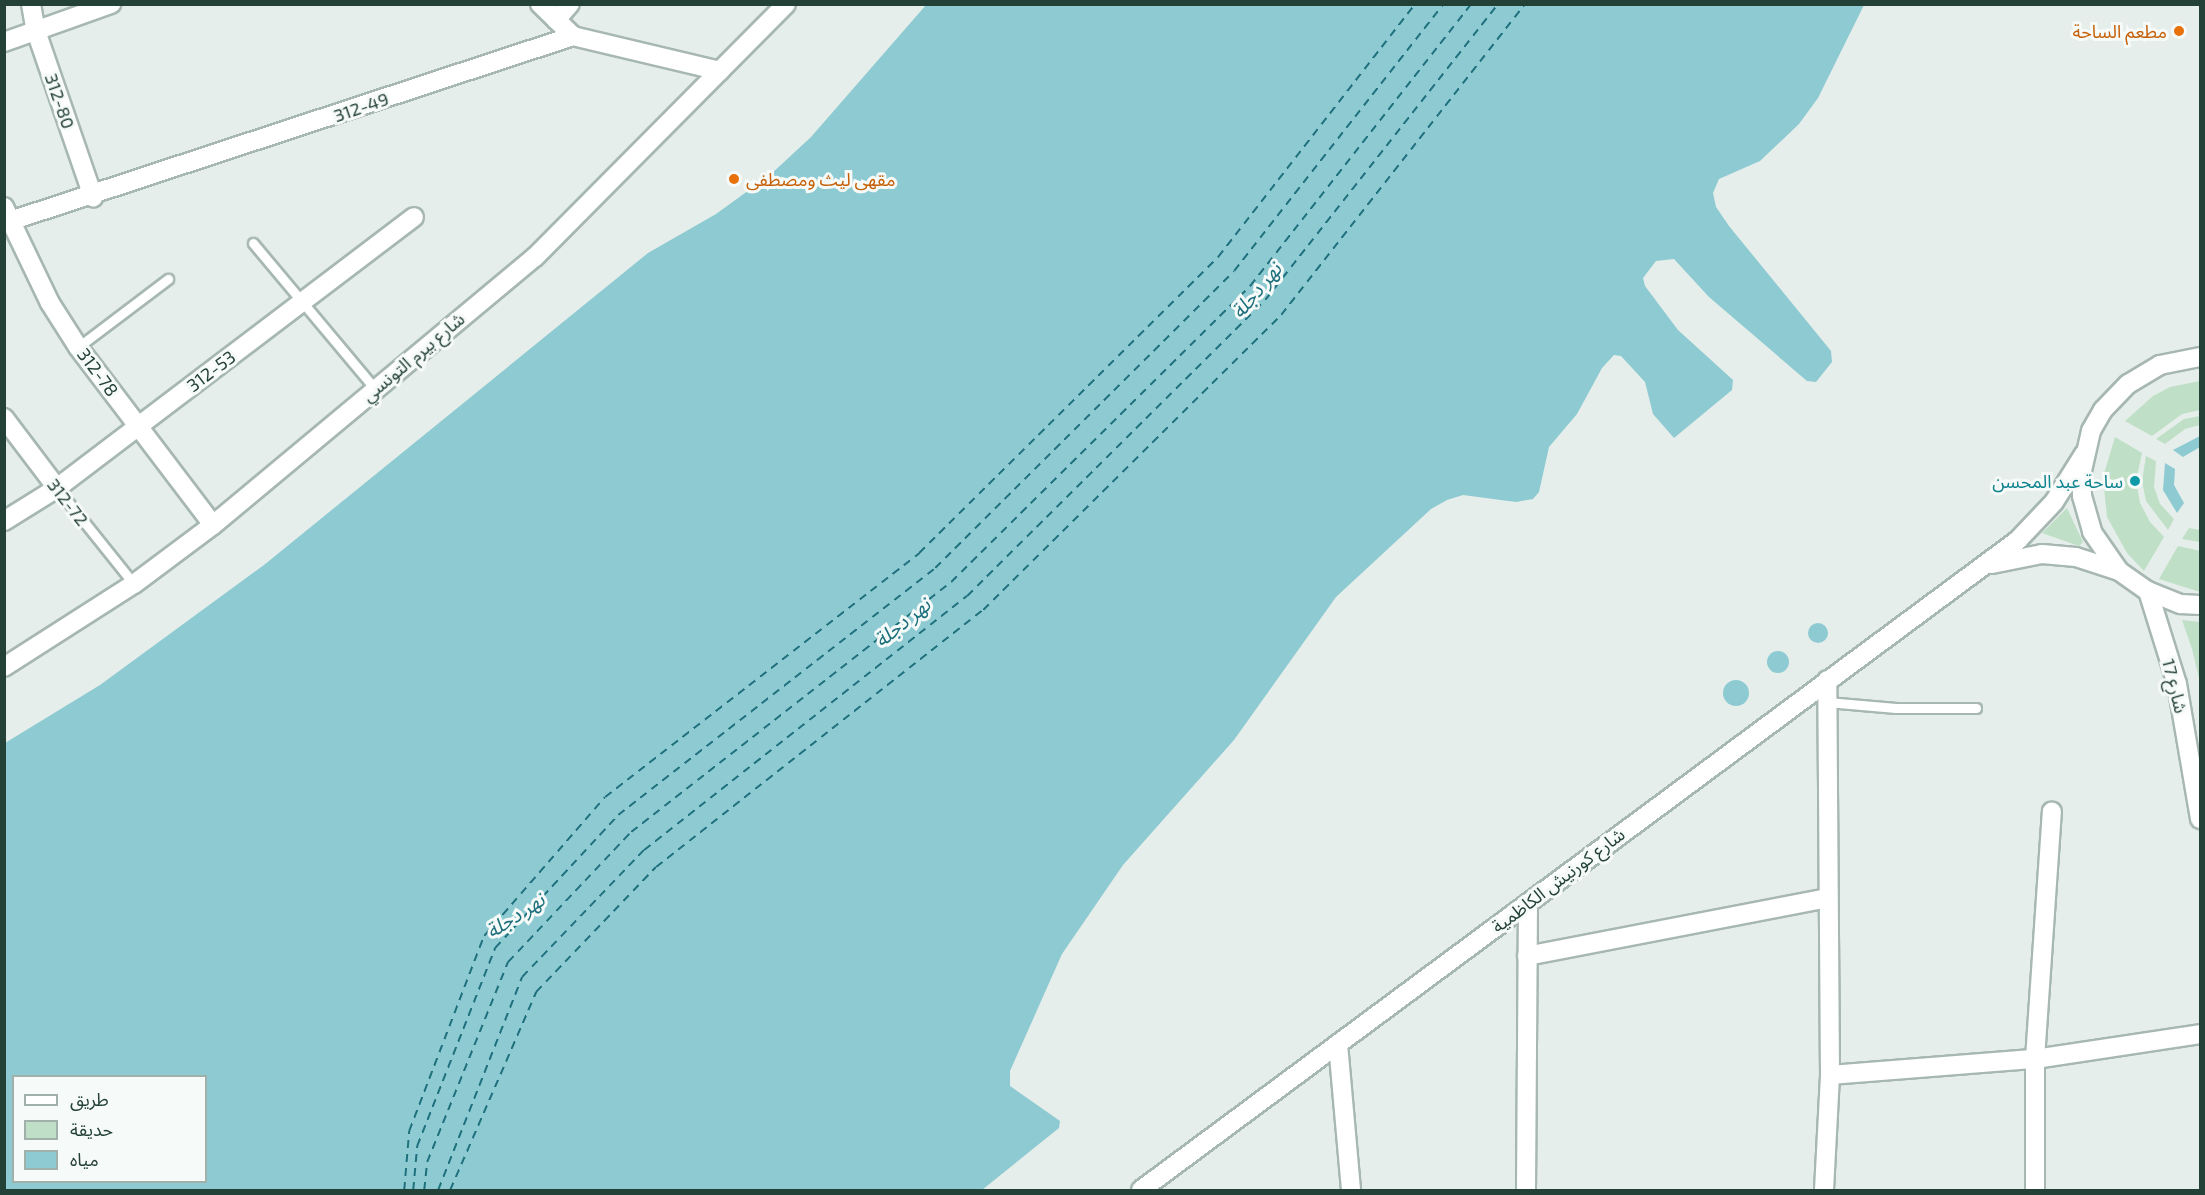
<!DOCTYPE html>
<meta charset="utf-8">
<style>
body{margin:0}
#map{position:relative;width:2205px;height:1195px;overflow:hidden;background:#e5eeea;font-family:"Exo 2","Noto Sans Arabic",sans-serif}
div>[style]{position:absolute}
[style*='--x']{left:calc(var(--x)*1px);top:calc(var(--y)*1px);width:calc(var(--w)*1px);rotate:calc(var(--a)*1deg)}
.green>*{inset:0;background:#bfdfc6}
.water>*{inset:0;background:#8ecad2}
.round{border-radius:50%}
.ferry>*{height:1.5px;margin-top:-0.75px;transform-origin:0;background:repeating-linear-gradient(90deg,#1e707d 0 8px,transparent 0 14px)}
.roads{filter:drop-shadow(2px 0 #a7b7b1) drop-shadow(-2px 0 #a7b7b1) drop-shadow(0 2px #a7b7b1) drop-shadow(0 -2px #a7b7b1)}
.lane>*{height:9px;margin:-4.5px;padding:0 4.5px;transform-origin:4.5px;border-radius:4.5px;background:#fff}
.street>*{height:18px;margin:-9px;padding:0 9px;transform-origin:9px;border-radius:9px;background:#fff}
.secondary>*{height:18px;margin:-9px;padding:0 9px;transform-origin:9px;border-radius:9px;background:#fff}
.dots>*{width:16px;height:16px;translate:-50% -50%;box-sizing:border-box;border:3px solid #f6faf8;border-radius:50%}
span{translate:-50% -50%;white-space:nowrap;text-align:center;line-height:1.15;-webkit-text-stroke:6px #f6faf8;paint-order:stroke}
.food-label{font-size:18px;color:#c56008}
.right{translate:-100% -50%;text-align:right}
.left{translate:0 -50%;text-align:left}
.street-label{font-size:18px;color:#244138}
.culture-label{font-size:18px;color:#0d838f}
.water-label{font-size:20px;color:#1e707d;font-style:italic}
.frame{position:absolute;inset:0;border:6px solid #244138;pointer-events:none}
.legend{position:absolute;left:12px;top:1075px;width:195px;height:108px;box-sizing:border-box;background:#f6faf8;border:2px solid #a2b0ab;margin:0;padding:8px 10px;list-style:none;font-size:18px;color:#244138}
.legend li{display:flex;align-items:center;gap:12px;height:30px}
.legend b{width:30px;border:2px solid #a2b0ab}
</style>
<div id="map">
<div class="green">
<i style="clip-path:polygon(2200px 381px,2200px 410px,2182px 414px,2152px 436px,2125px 421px,2153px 396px,2170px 387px)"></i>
<i style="clip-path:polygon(2200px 416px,2200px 425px,2185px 429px,2165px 444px,2156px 439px,2184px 419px)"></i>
<i style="clip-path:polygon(2115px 437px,2142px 453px,2136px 481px,2140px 503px,2150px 522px,2164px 537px,2144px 571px,2127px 553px,2107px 517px,2103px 477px)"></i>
<i style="clip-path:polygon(2146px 456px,2156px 461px,2154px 487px,2160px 504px,2174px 519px,2168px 530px,2146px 501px,2142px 481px)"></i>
<i style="clip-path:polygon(2067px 508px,2083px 542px,2079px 546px,2042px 533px)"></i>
<i style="clip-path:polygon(2189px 528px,2200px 530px,2200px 542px,2182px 539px)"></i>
<i style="clip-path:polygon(2178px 546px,2200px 551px,2200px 592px,2159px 579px)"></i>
<i style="clip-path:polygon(2182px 620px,2200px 622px,2200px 682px,2192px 649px)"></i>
</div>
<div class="water">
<i style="clip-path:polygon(evenodd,926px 5px,1864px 5px,1818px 98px,1799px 124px,1760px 161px,1719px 179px,1713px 193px,1716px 207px,1729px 226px,1831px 351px,1832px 362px,1816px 382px,1807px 381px,1709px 297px,1674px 259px,1656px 261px,1643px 278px,1645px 286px,1678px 330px,1733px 380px,1732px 390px,1674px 438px,1653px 414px,1645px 382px,1621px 356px,1614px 355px,1602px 368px,1577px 414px,1549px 447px,1539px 492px,1533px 499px,1516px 502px,1463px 495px,1447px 500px,1431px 509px,1336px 597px,1234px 740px,1123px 865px,1062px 954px,1010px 1071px,1010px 1086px,1060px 1121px,1059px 1128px,982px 1190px,5px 1190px,5px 743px,100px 685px,264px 565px,648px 253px,716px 214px,770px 175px,811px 137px,926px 5px,206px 1076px,206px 1182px,14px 1182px,14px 1076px,206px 1076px)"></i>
<i style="clip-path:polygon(2200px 436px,2200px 447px,2183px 457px,2173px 450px)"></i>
<i style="clip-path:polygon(2165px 463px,2175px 469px,2174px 485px,2184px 503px,2177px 513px,2163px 490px)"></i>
<i class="round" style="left:1808px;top:623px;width:20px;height:20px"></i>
<i class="round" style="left:1767px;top:651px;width:22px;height:22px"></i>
<i class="round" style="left:1723px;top:680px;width:26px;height:26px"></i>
</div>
<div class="ferry">
<i style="--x:404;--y:1190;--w:59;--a:-85.2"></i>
<i style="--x:409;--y:1131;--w:209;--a:-69"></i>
<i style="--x:484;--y:936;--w:184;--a:-49"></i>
<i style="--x:605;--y:797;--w:398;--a:-37.8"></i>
<i style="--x:919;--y:553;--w:421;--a:-44.7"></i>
<i style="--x:1218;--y:257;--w:321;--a:-52.1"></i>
<i style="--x:413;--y:1190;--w:44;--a:-84.8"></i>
<i style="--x:417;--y:1146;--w:213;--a:-68.5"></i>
<i style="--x:495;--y:948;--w:181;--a:-47.2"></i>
<i style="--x:618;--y:815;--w:402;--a:-37.9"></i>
<i style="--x:935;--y:568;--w:421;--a:-44.8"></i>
<i style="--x:1234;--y:271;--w:339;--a:-51.9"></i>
<i style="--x:424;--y:1190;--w:28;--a:-84"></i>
<i style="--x:427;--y:1162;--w:216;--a:-68"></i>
<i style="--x:508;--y:962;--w:179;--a:-46.6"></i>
<i style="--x:631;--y:832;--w:406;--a:-38"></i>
<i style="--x:951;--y:582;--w:421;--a:-44.7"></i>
<i style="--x:1250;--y:286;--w:358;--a:-51.9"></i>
<i style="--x:438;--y:1190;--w:229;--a:-68.5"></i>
<i style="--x:522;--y:977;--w:176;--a:-46.2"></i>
<i style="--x:644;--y:850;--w:411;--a:-38.2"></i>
<i style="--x:967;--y:596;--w:420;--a:-44.8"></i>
<i style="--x:1265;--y:300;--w:377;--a:-51.8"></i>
<i style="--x:450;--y:1190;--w:216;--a:-66.5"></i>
<i style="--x:536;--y:992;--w:173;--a:-46.2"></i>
<i style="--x:656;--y:867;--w:416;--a:-38.2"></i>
<i style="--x:983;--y:610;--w:419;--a:-44.7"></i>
<i style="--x:1281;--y:315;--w:395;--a:-51.9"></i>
</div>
<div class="roads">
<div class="lane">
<i style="--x:253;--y:243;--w:190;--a:50.1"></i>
<i style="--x:78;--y:347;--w:113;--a:-37.1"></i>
<i style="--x:57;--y:488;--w:123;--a:51.3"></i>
<i style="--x:1827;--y:702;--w:69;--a:5"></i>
<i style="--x:1896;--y:708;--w:80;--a:0"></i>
</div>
<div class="street">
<i style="--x:31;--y:4;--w:27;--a:80"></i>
<i style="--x:36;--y:31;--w:176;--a:71"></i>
<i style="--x:540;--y:4;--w:46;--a:44.1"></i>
<i style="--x:556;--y:20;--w:21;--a:-49"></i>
<i style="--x:4;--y:42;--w:114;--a:-19.6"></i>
<i style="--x:4;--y:207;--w:106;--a:64.4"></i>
<i style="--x:50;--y:303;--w:52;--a:57.5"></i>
<i style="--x:78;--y:347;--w:223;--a:52.8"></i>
<i style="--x:4;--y:223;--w:599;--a:-18.19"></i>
<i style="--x:573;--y:36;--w:151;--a:13.4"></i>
<i style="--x:4;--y:418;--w:88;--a:52.9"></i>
<i style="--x:4;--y:521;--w:62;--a:-31.9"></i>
<i style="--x:57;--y:488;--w:448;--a:-37.2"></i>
<i style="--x:4;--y:667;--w:154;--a:-32.6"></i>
<i style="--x:134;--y:584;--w:99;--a:-36.8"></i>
<i style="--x:213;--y:525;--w:419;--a:-39.8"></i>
<i style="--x:535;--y:257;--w:356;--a:-45.2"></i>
<i style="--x:1527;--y:956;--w:306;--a:-10.9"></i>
<i style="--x:1338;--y:1044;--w:147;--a:84.9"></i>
<i style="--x:1830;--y:1075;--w:206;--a:-4.5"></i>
<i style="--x:2035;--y:1059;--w:167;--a:-8.6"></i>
<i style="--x:1526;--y:1190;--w:287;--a:-89.6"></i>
<i style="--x:1824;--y:1190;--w:115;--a:-87"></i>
<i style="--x:1830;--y:1075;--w:395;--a:-90.4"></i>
<i style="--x:2035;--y:1190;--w:131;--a:-90"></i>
<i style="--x:2035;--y:1059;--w:248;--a:-86.1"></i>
</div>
<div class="secondary">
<i style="--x:2200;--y:357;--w:41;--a:168.7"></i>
<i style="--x:2160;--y:365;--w:37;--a:149"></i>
<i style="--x:2128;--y:384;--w:36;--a:134"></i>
<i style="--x:2103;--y:410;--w:24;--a:120"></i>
<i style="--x:2091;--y:431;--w:45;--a:102.8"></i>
<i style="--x:2081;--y:475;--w:21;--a:87"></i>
<i style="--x:2082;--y:496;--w:37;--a:74"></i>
<i style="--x:2092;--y:532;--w:47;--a:55.3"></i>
<i style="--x:2119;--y:571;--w:35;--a:35"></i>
<i style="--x:2148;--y:591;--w:35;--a:22"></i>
<i style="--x:2181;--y:604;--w:19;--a:3"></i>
<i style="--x:1992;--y:564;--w:51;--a:-11.3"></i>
<i style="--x:2042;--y:554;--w:34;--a:5"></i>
<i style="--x:2076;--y:557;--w:45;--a:18"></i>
<i style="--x:2148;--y:591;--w:97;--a:72.7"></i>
<i style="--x:2177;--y:684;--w:137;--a:80.3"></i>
<i style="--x:1141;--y:1190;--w:1092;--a:-36.54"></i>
<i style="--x:2018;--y:540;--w:52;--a:-46.5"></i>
<i style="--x:2054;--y:502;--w:57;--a:-58"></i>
</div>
</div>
<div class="dots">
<i style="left:2179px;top:31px;background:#e8710a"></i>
<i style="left:734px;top:179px;background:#e8710a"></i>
<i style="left:2135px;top:481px;background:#0f9aa8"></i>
</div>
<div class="food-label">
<span class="right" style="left:2167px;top:31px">مطعم الساحة</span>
<span class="left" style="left:746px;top:179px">مقهى ليث ومصطفى</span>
</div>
<div class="street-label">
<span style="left:60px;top:101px;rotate:71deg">312-80</span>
<span style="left:361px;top:107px;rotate:-19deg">312-49</span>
<span style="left:413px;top:357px;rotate:-40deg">شارع بيرم التونسي</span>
<span style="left:211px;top:371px;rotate:-37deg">312-53</span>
<span style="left:98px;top:372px;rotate:53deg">312-78</span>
<span style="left:68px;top:502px;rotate:52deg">312-72</span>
<span style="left:2175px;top:686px;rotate:76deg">شارع 17</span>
<span style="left:1558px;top:880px;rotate:-37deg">شارع كورنيش الكاظمية</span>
</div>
<div class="culture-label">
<span class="right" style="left:2123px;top:481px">ساحة عبد المحسن</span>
</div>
<div class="water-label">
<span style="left:1256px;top:290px;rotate:-50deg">نهر دجلة</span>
<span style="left:902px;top:622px;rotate:-39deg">نهر دجلة</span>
<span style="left:515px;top:915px;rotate:-33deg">نهر دجلة</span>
</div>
<div class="frame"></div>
<ul class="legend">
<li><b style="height:8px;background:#fff"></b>طريق</li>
<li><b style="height:16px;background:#bfdfc6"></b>حديقة</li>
<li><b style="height:16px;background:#8ecad2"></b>مياه</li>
</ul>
</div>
